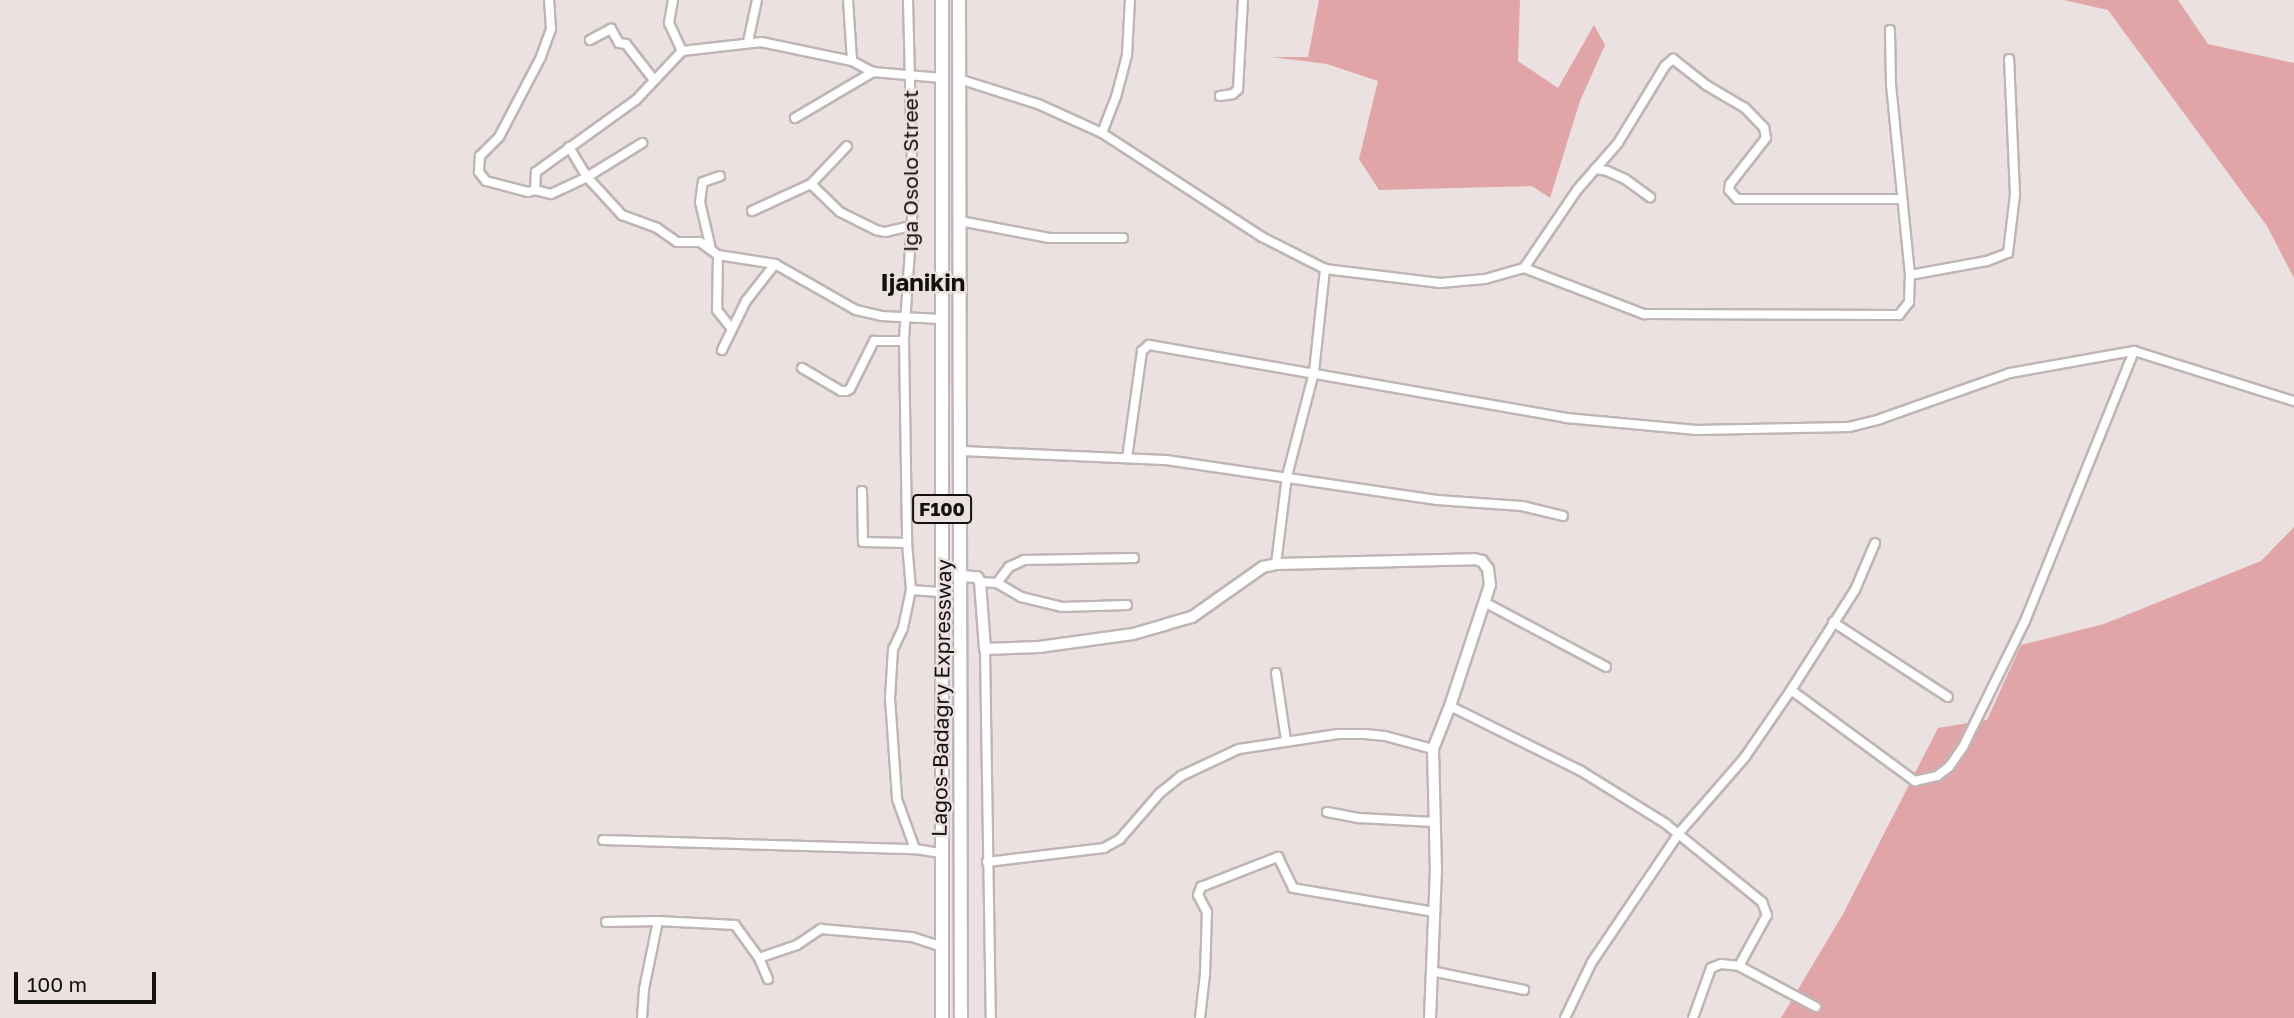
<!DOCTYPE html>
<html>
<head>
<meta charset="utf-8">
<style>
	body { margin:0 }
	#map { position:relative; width:2294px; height:1018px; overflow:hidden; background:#ece1e1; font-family:"Golos Text",sans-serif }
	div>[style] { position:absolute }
	.green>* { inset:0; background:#e1a5a8 }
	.roads { filter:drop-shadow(2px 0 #bfb5b5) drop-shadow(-2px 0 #bfb5b5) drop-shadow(0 2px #bfb5b5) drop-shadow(0 -2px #bfb5b5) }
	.minor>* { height:8px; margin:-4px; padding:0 4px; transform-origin:4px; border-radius:4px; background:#fff }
	.tertiary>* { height:10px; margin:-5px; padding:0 5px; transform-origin:5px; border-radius:5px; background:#fff }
	.trunk>* { height:12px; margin:-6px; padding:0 6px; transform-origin:6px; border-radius:6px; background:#fff }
	span { translate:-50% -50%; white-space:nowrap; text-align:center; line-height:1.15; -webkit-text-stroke:5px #ece1e1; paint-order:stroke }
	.shield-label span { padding:2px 5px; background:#ece1e1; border:2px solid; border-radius:5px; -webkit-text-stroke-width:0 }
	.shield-label { font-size:19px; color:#141111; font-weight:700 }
	.street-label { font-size:21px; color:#141111 }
	.quarter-label { font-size:24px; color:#141111; font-weight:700 }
	.scale { position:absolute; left:14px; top:972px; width:142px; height:32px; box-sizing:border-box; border:4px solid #141111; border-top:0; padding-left:9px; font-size:21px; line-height:24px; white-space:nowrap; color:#141111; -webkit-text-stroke:5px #ece1e1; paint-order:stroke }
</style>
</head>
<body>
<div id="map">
	<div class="green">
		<i style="clip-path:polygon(1319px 0,1520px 0,1518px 61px,1558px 88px,1594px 25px,1605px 45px,1580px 101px,1550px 198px,1532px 186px,1379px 190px,1359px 159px,1378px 81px,1327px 64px,1271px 57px,1308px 57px)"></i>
		<i style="clip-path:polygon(2064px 0,2178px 0,2208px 44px,2294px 63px,2294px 278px,2267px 226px,2108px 10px)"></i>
		<i style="clip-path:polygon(2294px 527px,2294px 1018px,1781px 1018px,1843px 914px,1938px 728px,1987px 720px,2021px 645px,2104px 624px,2261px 561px)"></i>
	</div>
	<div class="roads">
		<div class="minor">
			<i style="left:549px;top:0;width:29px;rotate:86deg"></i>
			<i style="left:551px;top:29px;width:30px;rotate:110deg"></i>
			<i style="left:541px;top:57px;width:90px;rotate:117.7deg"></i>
			<i style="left:499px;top:137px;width:27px;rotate:135deg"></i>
			<i style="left:480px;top:156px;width:16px;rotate:94deg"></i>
			<i style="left:479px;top:172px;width:11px;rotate:52deg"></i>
			<i style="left:486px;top:181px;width:43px;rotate:14.7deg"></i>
			<i style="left:528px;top:192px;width:7px;rotate:-16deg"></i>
			<i style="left:535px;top:190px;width:18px;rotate:-87deg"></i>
			<i style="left:536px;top:172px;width:123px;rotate:-35.8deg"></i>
			<i style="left:636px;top:100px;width:67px;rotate:-46.8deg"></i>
			<i style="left:673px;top:0;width:23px;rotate:100deg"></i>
			<i style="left:669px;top:23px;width:31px;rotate:65deg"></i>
			<i style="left:682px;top:51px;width:80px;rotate:-6.5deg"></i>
			<i style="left:761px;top:42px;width:93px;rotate:11.8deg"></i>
			<i style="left:852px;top:61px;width:24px;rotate:28deg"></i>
			<i style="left:873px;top:72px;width:69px;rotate:5deg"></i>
			<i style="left:848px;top:0;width:61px;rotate:86.2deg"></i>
			<i style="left:908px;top:0;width:204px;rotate:88.6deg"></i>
			<i style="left:913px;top:204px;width:137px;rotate:93.8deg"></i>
			<i style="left:904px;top:341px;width:202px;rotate:89.1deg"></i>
			<i style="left:907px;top:543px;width:47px;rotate:85.1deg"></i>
			<i style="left:911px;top:590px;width:39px;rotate:102deg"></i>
			<i style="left:903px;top:628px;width:23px;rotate:115deg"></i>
			<i style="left:893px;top:649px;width:49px;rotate:93.5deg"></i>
			<i style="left:890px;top:698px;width:101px;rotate:86deg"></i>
			<i style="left:897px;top:799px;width:53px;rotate:70.2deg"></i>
			<i style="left:590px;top:40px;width:24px;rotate:-28deg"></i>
			<i style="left:611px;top:29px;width:16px;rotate:60deg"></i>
			<i style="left:619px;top:43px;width:7px;rotate:8deg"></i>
			<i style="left:626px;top:44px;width:46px;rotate:52.1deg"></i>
			<i style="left:748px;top:42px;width:43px;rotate:-77.9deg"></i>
			<i style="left:959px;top:79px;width:83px;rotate:17.6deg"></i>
			<i style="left:1038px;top:104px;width:70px;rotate:24.4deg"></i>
			<i style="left:1102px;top:133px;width:191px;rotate:33deg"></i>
			<i style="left:1262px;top:237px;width:71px;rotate:26.9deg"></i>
			<i style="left:1325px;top:269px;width:116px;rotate:6.9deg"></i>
			<i style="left:1440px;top:283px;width:45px;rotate:-5.1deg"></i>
			<i style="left:1485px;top:279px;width:41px;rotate:-15.8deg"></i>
			<i style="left:1524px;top:268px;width:129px;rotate:21deg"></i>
			<i style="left:1644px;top:314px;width:255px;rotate:0.2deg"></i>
			<i style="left:1899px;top:315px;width:16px;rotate:-52deg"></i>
			<i style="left:1909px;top:302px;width:27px;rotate:-88deg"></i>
			<i style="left:1910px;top:275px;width:192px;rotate:-95.7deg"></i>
			<i style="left:1891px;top:84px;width:54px;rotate:-91.1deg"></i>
			<i style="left:1220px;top:96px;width:13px;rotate:-9deg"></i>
			<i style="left:1233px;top:94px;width:7px;rotate:-45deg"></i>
			<i style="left:1238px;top:89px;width:89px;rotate:-86.8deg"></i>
			<i style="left:795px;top:118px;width:91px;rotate:-30.5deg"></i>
			<i style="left:1102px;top:133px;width:39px;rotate:-69deg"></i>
			<i style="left:1116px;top:97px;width:43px;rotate:-75.3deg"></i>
			<i style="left:1127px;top:55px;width:55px;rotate:-86.9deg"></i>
			<i style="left:569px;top:147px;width:35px;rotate:59deg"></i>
			<i style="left:587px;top:177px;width:52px;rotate:47.4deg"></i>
			<i style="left:622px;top:215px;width:37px;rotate:20deg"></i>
			<i style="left:657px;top:228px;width:24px;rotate:35deg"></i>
			<i style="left:677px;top:242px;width:23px"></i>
			<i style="left:700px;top:242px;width:22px;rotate:36deg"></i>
			<i style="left:718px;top:255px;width:58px;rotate:9deg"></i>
			<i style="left:775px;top:264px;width:93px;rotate:29.6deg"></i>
			<i style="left:856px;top:310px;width:26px;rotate:13deg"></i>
			<i style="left:881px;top:316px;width:60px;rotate:2.9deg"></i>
			<i style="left:1595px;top:169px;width:12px;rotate:9deg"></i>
			<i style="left:1607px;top:171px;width:20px;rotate:24deg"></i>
			<i style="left:1625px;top:179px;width:31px;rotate:36deg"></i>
			<i style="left:811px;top:184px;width:40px;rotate:44deg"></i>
			<i style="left:840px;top:212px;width:40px;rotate:26.6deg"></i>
			<i style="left:876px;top:230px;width:9px;rotate:13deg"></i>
			<i style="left:885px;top:232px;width:28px;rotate:-13deg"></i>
			<i style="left:535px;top:190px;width:16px;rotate:14deg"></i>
			<i style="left:551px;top:194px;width:40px;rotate:-25deg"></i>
			<i style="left:587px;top:177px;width:65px;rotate:-31.7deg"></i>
			<i style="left:752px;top:211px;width:65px;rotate:-24.6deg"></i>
			<i style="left:811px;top:184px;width:52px;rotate:-46.5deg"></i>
			<i style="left:960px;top:221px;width:91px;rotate:10.8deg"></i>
			<i style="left:1049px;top:238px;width:74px"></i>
			<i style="left:711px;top:249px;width:48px;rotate:-103.2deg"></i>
			<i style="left:700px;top:202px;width:15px;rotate:-82deg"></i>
			<i style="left:702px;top:187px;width:5px;rotate:-79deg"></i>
			<i style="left:703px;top:182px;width:18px;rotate:-19deg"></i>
			<i style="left:718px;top:255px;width:55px;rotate:91deg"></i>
			<i style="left:717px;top:310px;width:23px;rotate:52deg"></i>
			<i style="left:1524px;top:268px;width:94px;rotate:-55.8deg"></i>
			<i style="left:1577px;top:190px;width:62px;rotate:-48.9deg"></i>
			<i style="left:1618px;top:143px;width:90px;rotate:-58.6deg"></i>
			<i style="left:1665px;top:66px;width:11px;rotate:-41deg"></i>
			<i style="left:1673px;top:59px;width:42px;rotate:38.2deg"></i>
			<i style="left:1706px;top:85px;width:45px;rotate:30.5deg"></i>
			<i style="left:1745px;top:108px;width:28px;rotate:46deg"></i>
			<i style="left:1764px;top:128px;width:10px;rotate:79deg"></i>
			<i style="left:1766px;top:138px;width:58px;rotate:128deg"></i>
			<i style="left:1730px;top:184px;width:6px;rotate:99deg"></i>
			<i style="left:1729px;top:190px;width:12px;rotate:48deg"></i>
			<i style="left:1737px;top:199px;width:163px"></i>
			<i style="left:1910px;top:275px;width:78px;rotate:-10.3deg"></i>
			<i style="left:1987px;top:261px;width:22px;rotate:-21deg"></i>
			<i style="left:2008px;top:253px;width:59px;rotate:-83.2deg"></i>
			<i style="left:2015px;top:194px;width:135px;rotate:-92.5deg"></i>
			<i style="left:722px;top:350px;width:55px;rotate:-63.9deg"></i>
			<i style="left:746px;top:301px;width:47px;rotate:-51.9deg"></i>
			<i style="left:802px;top:368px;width:45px;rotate:30.5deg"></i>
			<i style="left:841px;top:391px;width:5px"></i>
			<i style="left:846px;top:391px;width:4px;rotate:-27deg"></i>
			<i style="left:850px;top:389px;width:54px;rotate:-63.4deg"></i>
			<i style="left:874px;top:341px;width:30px"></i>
			<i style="left:960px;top:451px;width:206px;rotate:2.5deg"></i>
			<i style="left:1166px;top:460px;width:274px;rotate:8.4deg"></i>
			<i style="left:1437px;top:500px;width:85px;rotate:4deg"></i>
			<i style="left:1522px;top:506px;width:42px;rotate:13.7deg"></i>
			<i style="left:1127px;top:458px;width:108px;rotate:-82deg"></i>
			<i style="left:1142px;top:351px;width:9px;rotate:-41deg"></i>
			<i style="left:1149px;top:345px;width:423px;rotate:9.9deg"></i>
			<i style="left:1566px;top:418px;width:131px;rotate:5.3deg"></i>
			<i style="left:1696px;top:430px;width:153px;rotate:-1.1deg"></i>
			<i style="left:1849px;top:427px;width:32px;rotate:-14deg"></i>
			<i style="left:1880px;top:419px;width:138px;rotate:-19.5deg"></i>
			<i style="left:2010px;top:373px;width:126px;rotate:-10.1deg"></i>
			<i style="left:2134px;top:351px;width:168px;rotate:17.4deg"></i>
			<i style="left:862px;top:491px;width:51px;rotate:88.9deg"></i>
			<i style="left:863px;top:542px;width:44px;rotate:1.3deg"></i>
			<i style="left:1276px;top:564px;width:89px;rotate:-82.9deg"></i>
			<i style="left:1287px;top:476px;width:107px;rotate:-75.4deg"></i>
			<i style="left:1314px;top:372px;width:104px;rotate:-83.9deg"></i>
			<i style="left:980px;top:582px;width:17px;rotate:3deg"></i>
			<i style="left:997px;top:583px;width:28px;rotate:30deg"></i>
			<i style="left:1021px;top:597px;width:42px;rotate:13.7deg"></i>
			<i style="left:1062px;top:607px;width:65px;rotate:-1.8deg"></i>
			<i style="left:997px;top:583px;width:20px;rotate:-53deg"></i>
			<i style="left:1009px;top:567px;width:17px;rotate:-25deg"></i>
			<i style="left:1024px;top:560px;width:110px;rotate:-1deg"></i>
			<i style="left:911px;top:590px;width:32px;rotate:4deg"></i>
			<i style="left:1484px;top:602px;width:138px;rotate:28deg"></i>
			<i style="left:1833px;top:622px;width:137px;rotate:33.1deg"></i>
			<i style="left:985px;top:649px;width:369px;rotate:89.1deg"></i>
			<i style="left:1276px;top:673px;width:69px;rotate:81.6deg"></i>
			<i style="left:1791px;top:690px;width:154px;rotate:36.3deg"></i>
			<i style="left:1915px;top:781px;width:23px;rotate:-13deg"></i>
			<i style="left:1937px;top:776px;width:15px;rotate:-37deg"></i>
			<i style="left:1949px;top:767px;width:24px;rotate:-55deg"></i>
			<i style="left:1963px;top:747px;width:140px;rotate:-63.8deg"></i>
			<i style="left:2025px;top:621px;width:291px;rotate:-68deg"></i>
			<i style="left:1450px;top:706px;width:146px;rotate:26.4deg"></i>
			<i style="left:1581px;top:771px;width:100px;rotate:31.9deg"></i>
			<i style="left:1666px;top:824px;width:124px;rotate:39.1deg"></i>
			<i style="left:1762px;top:902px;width:14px;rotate:69deg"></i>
			<i style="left:1767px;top:915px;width:58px;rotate:118.8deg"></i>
			<i style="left:1327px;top:812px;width:33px;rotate:11deg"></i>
			<i style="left:1359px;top:818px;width:75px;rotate:3.1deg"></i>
			<i style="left:603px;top:840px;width:312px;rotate:1.7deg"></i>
			<i style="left:915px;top:849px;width:25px;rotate:9deg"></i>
			<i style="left:987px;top:862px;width:118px;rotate:-6.8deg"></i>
			<i style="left:1104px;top:848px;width:18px;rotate:-29deg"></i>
			<i style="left:1120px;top:839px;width:61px;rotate:-49deg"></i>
			<i style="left:1160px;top:793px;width:27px;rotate:-39deg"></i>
			<i style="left:1181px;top:776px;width:64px;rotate:-25deg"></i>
			<i style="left:1239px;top:749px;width:100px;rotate:-8.6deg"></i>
			<i style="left:1338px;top:734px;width:27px"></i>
			<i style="left:1365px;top:734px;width:20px;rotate:6deg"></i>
			<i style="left:1385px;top:736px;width:50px;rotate:15.2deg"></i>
			<i style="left:606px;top:922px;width:52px;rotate:-1.1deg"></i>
			<i style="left:759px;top:958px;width:40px;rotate:-18.9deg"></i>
			<i style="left:797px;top:945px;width:29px;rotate:-34deg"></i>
			<i style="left:821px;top:929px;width:91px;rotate:5deg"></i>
			<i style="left:912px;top:937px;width:32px;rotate:18deg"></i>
			<i style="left:1431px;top:971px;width:95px;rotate:11.5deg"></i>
			<i style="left:642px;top:1018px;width:29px;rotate:-86deg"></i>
			<i style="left:644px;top:989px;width:69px;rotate:-78.4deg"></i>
			<i style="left:658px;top:921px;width:77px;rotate:3deg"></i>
			<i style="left:735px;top:925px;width:41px;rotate:54deg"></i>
			<i style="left:759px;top:958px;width:23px;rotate:67deg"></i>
			<i style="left:1200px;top:1018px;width:44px;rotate:-83.5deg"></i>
			<i style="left:1205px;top:974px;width:62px;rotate:-88.2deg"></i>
			<i style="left:1207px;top:912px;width:19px;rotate:-118deg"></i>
			<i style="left:1198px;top:895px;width:9px;rotate:-69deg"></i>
			<i style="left:1201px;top:887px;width:83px;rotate:-21.3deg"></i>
			<i style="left:1278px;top:857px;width:34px;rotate:64deg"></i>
			<i style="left:1293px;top:888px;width:144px;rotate:9.6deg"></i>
			<i style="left:1565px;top:1018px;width:62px;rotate:-64.3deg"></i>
			<i style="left:1592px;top:962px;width:156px;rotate:-56deg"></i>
			<i style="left:1679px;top:833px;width:101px;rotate:-49deg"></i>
			<i style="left:1745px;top:757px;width:81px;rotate:-55.5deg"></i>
			<i style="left:1791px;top:690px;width:119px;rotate:-57.4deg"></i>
			<i style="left:1855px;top:590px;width:51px;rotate:-66.9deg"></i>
			<i style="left:1693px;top:1018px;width:53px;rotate:-70.2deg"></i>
			<i style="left:1711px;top:968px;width:11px;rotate:-22deg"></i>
			<i style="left:1721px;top:964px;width:18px;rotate:6deg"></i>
			<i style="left:1739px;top:966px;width:87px;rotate:28deg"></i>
		</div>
		<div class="tertiary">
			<i style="left:961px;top:576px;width:16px;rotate:4deg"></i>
			<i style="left:977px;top:577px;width:6px;rotate:59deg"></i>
			<i style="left:980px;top:582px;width:67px;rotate:85.7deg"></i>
			<i style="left:985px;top:649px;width:54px;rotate:-2.1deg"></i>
			<i style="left:1039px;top:647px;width:95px;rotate:-7.9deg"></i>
			<i style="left:1133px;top:634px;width:35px;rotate:-16deg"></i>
			<i style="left:1167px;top:624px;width:26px;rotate:-16deg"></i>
			<i style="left:1192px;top:617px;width:87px;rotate:-35.2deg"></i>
			<i style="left:1263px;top:567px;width:13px;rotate:-13deg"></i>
			<i style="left:1276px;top:564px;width:198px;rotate:-1.4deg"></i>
			<i style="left:1474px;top:559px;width:8px;rotate:14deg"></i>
			<i style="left:1482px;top:561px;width:10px;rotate:53deg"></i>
			<i style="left:1488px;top:569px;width:16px;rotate:83deg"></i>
			<i style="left:1490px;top:585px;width:127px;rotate:108.3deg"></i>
			<i style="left:1450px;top:706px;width:46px;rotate:111.6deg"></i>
			<i style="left:1433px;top:749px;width:120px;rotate:88.6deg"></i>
			<i style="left:1436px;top:869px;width:149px;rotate:92.3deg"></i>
		</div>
		<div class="trunk">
			<i style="left:959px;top:0;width:1018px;rotate:89.89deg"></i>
			<i style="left:942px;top:1018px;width:1018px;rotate:-90deg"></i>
		</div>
	</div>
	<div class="shield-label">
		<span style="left:942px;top:509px">F100</span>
	</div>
	<div class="street-label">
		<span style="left:910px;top:171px;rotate:-90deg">Iga Osolo Street</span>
		<span style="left:941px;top:698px;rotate:-89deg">Lagos-Badagry Expressway</span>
	</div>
	<div class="quarter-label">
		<span style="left:923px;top:282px">Ijanikin</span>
	</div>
	<div class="scale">100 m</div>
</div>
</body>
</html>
